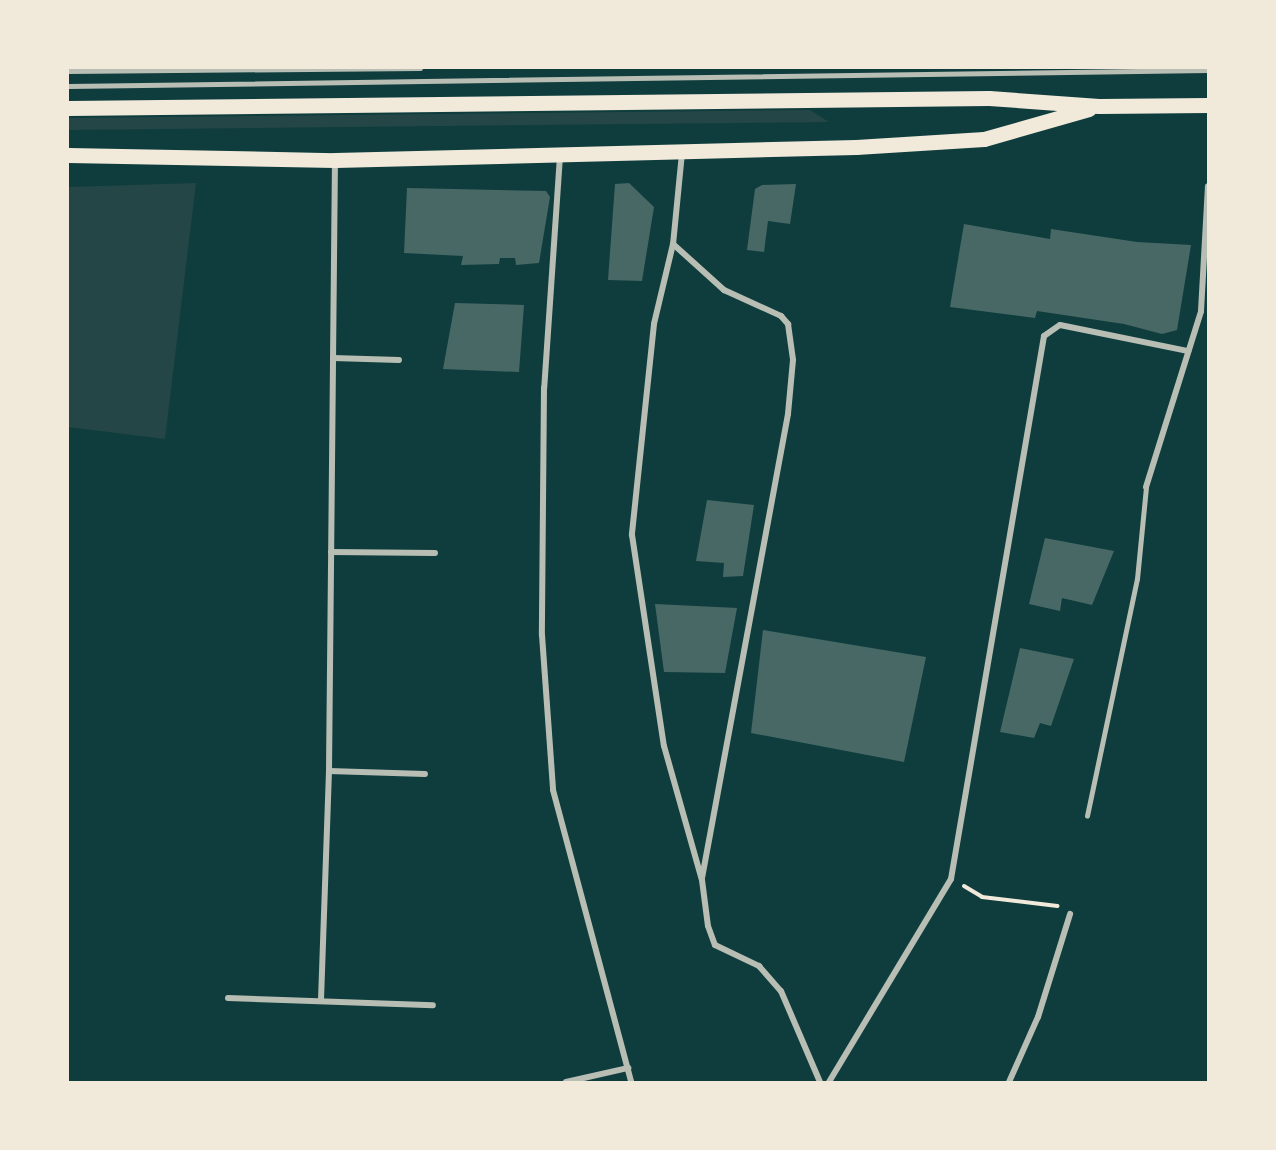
<!DOCTYPE html>
<html>
<head>
<meta charset="utf-8">
<style>
	body { margin:0 }
	#map { position:relative; width:1276px; height:1150px; overflow:hidden; background:#0f3d3e; font-family:"Titillium Web",sans-serif }
	div>[style] { position:absolute }
	.green>* { inset:0; background:#244646 }
	.building>* { inset:0; background:#486865 }
	.path>* { height:4px; margin:-2px; padding:0 2px; transform-origin:2px; border-radius:2px; background:#f1e9da }
	.service>* { height:4.5px; margin:-2.25px; padding:0 2.25px; transform-origin:2.25px; border-radius:2.25px; background:#b8beb3 }
	.minor>* { height:6px; margin:-3px; padding:0 3px; transform-origin:3px; border-radius:3px; background:#b8beb3 }
	.primary>* { height:15px; margin:-7.5px; padding:0 7.5px; transform-origin:7.5px; border-radius:7.5px; background:#f1e9da }
	span { translate:-50% -50%; white-space:nowrap; text-align:center; line-height:1.15; -webkit-text-stroke:6px #f1e9da; paint-order:stroke }
	.frame { position:absolute; inset:0; border:69px solid #f1e9da; pointer-events:none }
</style>
</head>
<body>
<div id="map">
	<div class="green">
		<i style="clip-path:polygon(810px 110px,829px 122px,68px 130px,68px 118px)"></i>
		<i style="clip-path:polygon(196px 183px,165px 439px,68px 427px,68px 187px)"></i>
	</div>
	<div class="building">
		<i style="clip-path:polygon(629px 183px,654px 207px,642px 281px,608px 280px,615px 184px)"></i>
		<i style="clip-path:polygon(796px 184px,790px 224px,768px 221px,764px 252px,747px 250px,755px 189px,762px 185px)"></i>
		<i style="clip-path:polygon(407px 188px,546px 191px,550px 197px,539px 263px,516px 265px,515px 258px,500px 258px,499px 264px,461px 265px,463px 256px,404px 253px)"></i>
		<i style="clip-path:polygon(964px 224px,1050px 239px,1051px 229px,1137px 242px,1191px 245px,1177px 330px,1162px 334px,1124px 324px,1037px 311px,1035px 318px,950px 307px)"></i>
		<i style="clip-path:polygon(455px 303px,524px 305px,519px 372px,443px 369px)"></i>
		<i style="clip-path:polygon(707px 500px,754px 505px,743px 576px,723px 577px,724px 563px,696px 561px)"></i>
		<i style="clip-path:polygon(1045px 538px,1114px 551px,1092px 605px,1062px 598px,1060px 611px,1029px 604px)"></i>
		<i style="clip-path:polygon(655px 604px,737px 608px,725px 673px,664px 672px)"></i>
		<i style="clip-path:polygon(763px 630px,926px 657px,904px 762px,751px 733px)"></i>
		<i style="clip-path:polygon(1020px 648px,1074px 659px,1051px 726px,1040px 723px,1034px 738px,1000px 732px)"></i>
	</div>
	<div class="path">
		<i style="left:964px;top:886px;width:21px;rotate:31deg"></i>
		<i style="left:982px;top:897px;width:76px;rotate:6.8deg"></i>
	</div>
	<div class="service">
		<i style="left:68px;top:71px;width:352px;rotate:-0.5deg"></i>
		<i style="left:68px;top:86px;width:1140px;rotate:-0.8deg"></i>
		<i style="left:1087px;top:816px;width:242px;rotate:-78.1deg"></i>
		<i style="left:1137px;top:579px;width:92px;rotate:-84.4deg"></i>
	</div>
	<div class="minor">
		<i style="left:682px;top:153px;width:91px;rotate:95.6deg"></i>
		<i style="left:673px;top:244px;width:82px;rotate:103.4deg"></i>
		<i style="left:654px;top:324px;width:212px;rotate:96deg"></i>
		<i style="left:632px;top:535px;width:213px;rotate:81.4deg"></i>
		<i style="left:664px;top:746px;width:139px;rotate:74.2deg"></i>
		<i style="left:702px;top:880px;width:46px;rotate:82.6deg"></i>
		<i style="left:708px;top:926px;width:20px;rotate:70deg"></i>
		<i style="left:715px;top:945px;width:49px;rotate:25.5deg"></i>
		<i style="left:759px;top:966px;width:33px;rotate:49deg"></i>
		<i style="left:781px;top:991px;width:99px;rotate:66.8deg"></i>
		<i style="left:560px;top:156px;width:233px;rotate:93.9deg"></i>
		<i style="left:544px;top:388px;width:247px;rotate:90.5deg"></i>
		<i style="left:542px;top:635px;width:155px;rotate:85.9deg"></i>
		<i style="left:553px;top:790px;width:302px;rotate:75deg"></i>
		<i style="left:673px;top:244px;width:69px;rotate:42deg"></i>
		<i style="left:724px;top:290px;width:63px;rotate:24.5deg"></i>
		<i style="left:781px;top:316px;width:11px;rotate:49deg"></i>
		<i style="left:788px;top:324px;width:36px;rotate:82deg"></i>
		<i style="left:793px;top:360px;width:54px;rotate:95.3deg"></i>
		<i style="left:788px;top:414px;width:471px;rotate:100.5deg"></i>
		<i style="left:333px;top:358px;width:66px;rotate:1.7deg"></i>
		<i style="left:1146px;top:487px;width:184px;rotate:-72.6deg"></i>
		<i style="left:1201px;top:311px;width:125px;rotate:-86.8deg"></i>
		<i style="left:331px;top:552px;width:104px;rotate:0.6deg"></i>
		<i style="left:329px;top:771px;width:96px;rotate:1.8deg"></i>
		<i style="left:228px;top:998px;width:205px;rotate:2deg"></i>
		<i style="left:321px;top:1000px;width:229px;rotate:-88deg"></i>
		<i style="left:329px;top:771px;width:611px;rotate:-89.44deg"></i>
		<i style="left:566px;top:1082px;width:64px;rotate:-12.7deg"></i>
		<i style="left:829px;top:1082px;width:237px;rotate:-59deg"></i>
		<i style="left:951px;top:879px;width:551px;rotate:-80.28deg"></i>
		<i style="left:1044px;top:336px;width:19px;rotate:-35deg"></i>
		<i style="left:1060px;top:325px;width:131px;rotate:11.5deg"></i>
		<i style="left:1009px;top:1082px;width:71px;rotate:-66deg"></i>
		<i style="left:1038px;top:1017px;width:108px;rotate:-72.7deg"></i>
	</div>
	<div class="primary">
		<i style="left:68px;top:108px;width:921px;rotate:-0.62deg"></i>
		<i style="left:989px;top:98px;width:110px;rotate:4.2deg"></i>
		<i style="left:1099px;top:106px;width:109px;rotate:-0.5deg"></i>
		<i style="left:68px;top:155px;width:267px;rotate:1.1deg"></i>
		<i style="left:335px;top:160px;width:521px;rotate:-1.43deg"></i>
		<i style="left:856px;top:147px;width:128px;rotate:-3.6deg"></i>
		<i style="left:984px;top:139px;width:109px;rotate:-15.9deg"></i>
	</div>
	<div class="frame"></div>
</div>
</body>
</html>
